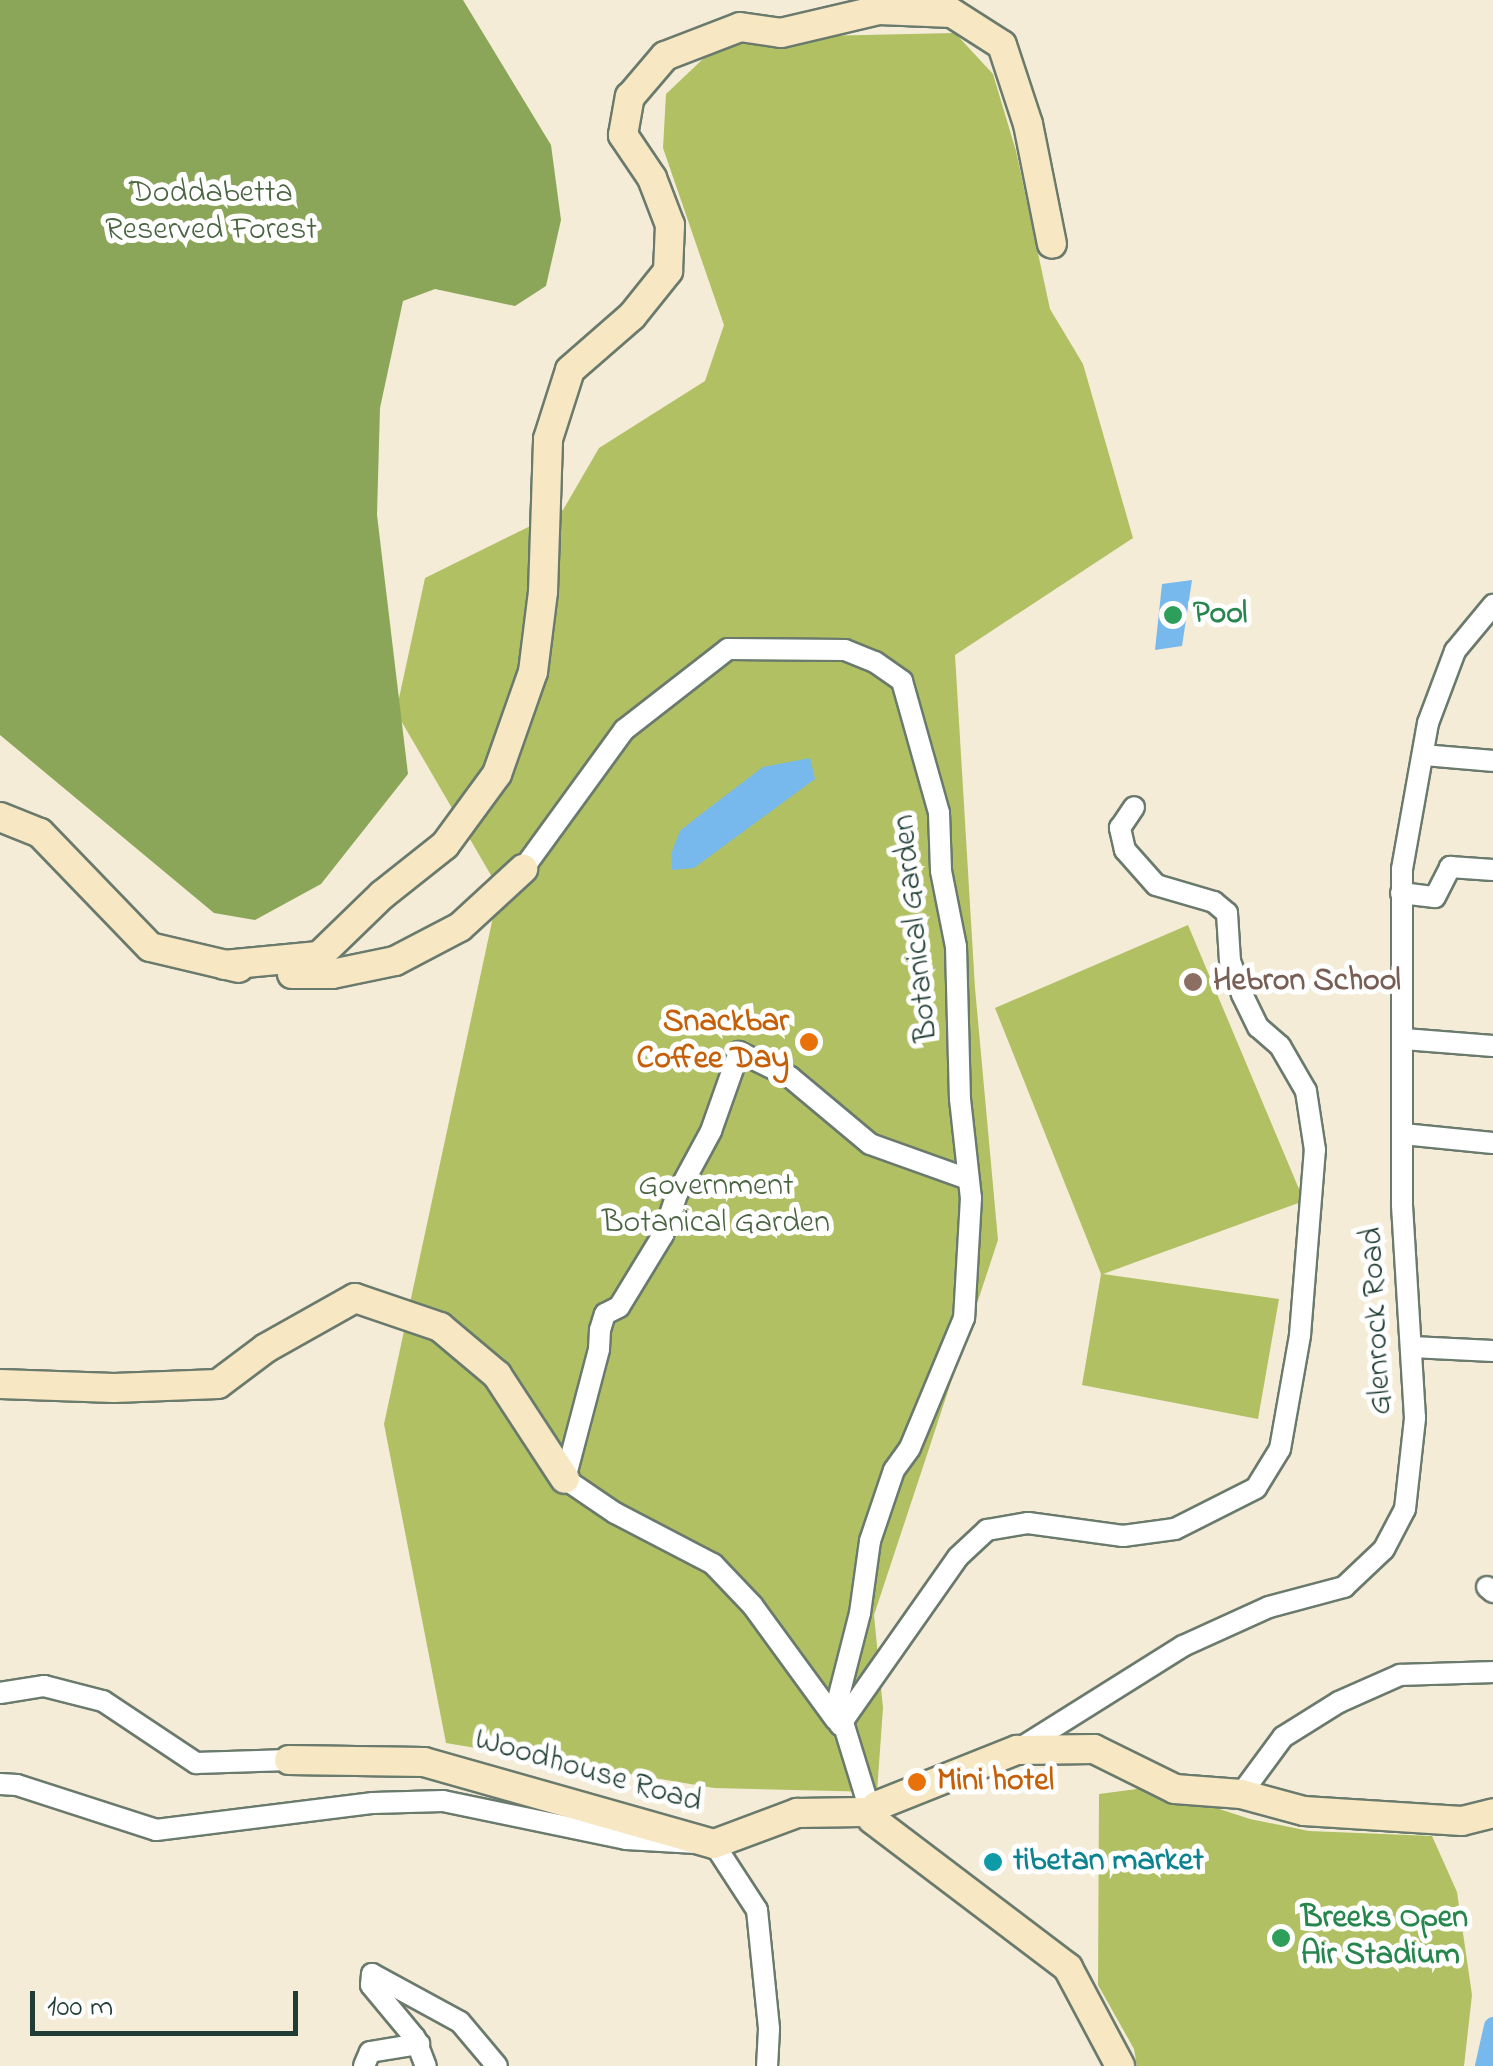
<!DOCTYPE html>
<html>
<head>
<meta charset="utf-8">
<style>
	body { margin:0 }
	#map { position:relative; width:1493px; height:2066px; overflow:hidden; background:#f4ecd7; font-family:"Indie Flower",sans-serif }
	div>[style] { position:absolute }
	.green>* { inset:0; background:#b0c063 }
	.forest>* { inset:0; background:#8ca659 }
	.water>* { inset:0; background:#78b9ed }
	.canal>* { height:18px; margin:-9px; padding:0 9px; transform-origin:9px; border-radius:9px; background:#78b9ed }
	.roads { filter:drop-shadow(2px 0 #6a7a6d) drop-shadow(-2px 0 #6a7a6d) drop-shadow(0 2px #6a7a6d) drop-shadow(0 -2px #6a7a6d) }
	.street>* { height:20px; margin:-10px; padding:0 10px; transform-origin:10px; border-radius:10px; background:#fff }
	.secondary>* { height:28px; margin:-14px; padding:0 14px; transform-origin:14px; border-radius:14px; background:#f7e8c3 }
	.dots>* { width:28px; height:28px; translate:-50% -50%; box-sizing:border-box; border:5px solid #fff; border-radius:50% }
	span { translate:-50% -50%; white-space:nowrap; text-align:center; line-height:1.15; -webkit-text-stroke:10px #fff; paint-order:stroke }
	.park-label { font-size:32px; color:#4a6442 }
	.leisure-label { font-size:32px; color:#27864d; font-weight:700 }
	.left { translate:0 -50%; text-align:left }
	.street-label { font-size:32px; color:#1f3d34 }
	.education-label { font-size:32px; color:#785e54; font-weight:700 }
	.food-label { font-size:32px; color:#c56008; font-weight:700 }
	.right { translate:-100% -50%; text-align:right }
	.culture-label { font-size:32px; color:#0d838f; font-weight:700 }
	.scale { position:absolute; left:30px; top:1991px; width:268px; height:45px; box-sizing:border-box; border:5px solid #1f3d34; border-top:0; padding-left:12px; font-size:30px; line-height:35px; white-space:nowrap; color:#1f3d34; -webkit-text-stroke:8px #fff; paint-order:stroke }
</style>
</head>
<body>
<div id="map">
	<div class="green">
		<i style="clip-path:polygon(955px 33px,993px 74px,1016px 151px,1050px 309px,1083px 364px,1133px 538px,955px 655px,975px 988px,998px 1240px,874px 1615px,883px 1708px,877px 1792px,714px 1788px,446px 1743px,384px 1424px,499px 889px,396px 712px,425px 578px,563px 510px,599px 448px,705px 381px,724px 325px,663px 148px,666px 94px,725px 38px)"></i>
		<i style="clip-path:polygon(1188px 925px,1304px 1201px,1103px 1274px,1279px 1299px,1258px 1419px,1082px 1385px,1101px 1274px,995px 1008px)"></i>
		<i style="clip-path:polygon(1152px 1787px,1250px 1819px,1309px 1831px,1432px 1836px,1457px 1892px,1472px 1995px,1464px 2066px,1137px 2066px,1134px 2049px,1098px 1985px,1099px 1794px)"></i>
	</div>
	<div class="forest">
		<i style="clip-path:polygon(0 0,463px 0,551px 145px,561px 220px,546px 286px,515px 306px,435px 289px,403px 301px,380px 408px,377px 515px,408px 774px,321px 884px,255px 920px,214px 913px,0 735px)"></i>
	</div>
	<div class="water">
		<i style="clip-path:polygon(1192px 580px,1182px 646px,1155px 650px,1162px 584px)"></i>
		<i style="clip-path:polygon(810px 758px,815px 779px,694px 868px,672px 870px,671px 854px,680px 831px,696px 818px,763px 767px)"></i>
	</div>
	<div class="canal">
		<i style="left:1484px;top:2066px;width:41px;rotate:-77.3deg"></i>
	</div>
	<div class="roads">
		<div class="street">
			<i style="left:1423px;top:755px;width:70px;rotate:4.9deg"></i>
			<i style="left:523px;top:869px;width:172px;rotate:-54deg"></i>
			<i style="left:624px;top:730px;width:132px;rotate:-37.9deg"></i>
			<i style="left:728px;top:649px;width:117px;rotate:0.5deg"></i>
			<i style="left:845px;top:650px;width:32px;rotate:22deg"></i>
			<i style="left:875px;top:662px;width:33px;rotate:35deg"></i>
			<i style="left:902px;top:681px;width:137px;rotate:74.3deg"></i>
			<i style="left:939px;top:813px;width:58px;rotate:88deg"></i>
			<i style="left:941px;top:871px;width:77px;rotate:78.8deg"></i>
			<i style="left:956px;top:947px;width:152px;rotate:88.5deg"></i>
			<i style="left:960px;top:1099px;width:100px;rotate:83.7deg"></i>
			<i style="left:971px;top:1198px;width:120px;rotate:93.3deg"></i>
			<i style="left:964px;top:1318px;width:141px;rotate:112.6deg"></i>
			<i style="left:910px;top:1448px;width:27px;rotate:126deg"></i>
			<i style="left:894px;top:1470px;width:75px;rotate:108.7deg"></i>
			<i style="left:870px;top:1541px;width:73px;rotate:97.9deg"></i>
			<i style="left:860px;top:1613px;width:93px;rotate:104.3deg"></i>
			<i style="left:837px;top:1703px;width:106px;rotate:72.9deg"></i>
			<i style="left:1401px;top:893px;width:34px;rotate:7deg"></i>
			<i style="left:1435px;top:897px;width:34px;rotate:-63deg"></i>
			<i style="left:1450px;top:867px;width:43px;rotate:4deg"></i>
			<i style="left:1404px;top:1039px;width:89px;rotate:4.5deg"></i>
			<i style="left:1403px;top:1134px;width:90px;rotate:5.7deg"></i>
			<i style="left:1412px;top:1347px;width:81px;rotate:2.8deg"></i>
			<i style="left:1487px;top:1587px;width:8px;rotate:40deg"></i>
			<i style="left:0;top:1693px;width:45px;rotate:-9deg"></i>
			<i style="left:44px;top:1686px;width:61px;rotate:14.3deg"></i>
			<i style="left:103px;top:1701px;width:112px;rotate:33.7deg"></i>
			<i style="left:196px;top:1763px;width:93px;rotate:-1.8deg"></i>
			<i style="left:836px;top:1720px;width:141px;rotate:-126.1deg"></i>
			<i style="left:753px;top:1606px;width:58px;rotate:-133.6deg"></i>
			<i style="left:713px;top:1564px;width:110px;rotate:-152.5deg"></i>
			<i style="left:615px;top:1513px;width:60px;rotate:-145.8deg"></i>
			<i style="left:565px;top:1479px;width:134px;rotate:-75.3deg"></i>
			<i style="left:599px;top:1349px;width:19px;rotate:-87deg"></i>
			<i style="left:600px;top:1330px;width:17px;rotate:-73deg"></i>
			<i style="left:605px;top:1314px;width:16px;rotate:-27deg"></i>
			<i style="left:619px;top:1307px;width:84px;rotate:-58.6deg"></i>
			<i style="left:663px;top:1235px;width:43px;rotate:-71.1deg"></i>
			<i style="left:677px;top:1194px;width:72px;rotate:-61.6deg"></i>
			<i style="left:711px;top:1131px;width:84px;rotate:-70.5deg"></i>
			<i style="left:739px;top:1052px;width:57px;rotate:26.1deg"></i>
			<i style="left:790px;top:1077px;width:104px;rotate:39.9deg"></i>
			<i style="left:870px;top:1144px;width:104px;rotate:19.7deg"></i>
			<i style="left:840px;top:1725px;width:205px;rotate:-54.9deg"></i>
			<i style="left:958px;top:1557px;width:40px;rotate:-43deg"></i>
			<i style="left:987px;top:1530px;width:42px;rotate:-9.7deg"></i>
			<i style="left:1028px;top:1523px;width:96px;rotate:7.8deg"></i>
			<i style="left:1123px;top:1536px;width:52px;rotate:-7.7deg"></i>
			<i style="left:1175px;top:1529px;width:91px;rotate:-26.8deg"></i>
			<i style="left:1256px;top:1488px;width:46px;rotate:-58.4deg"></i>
			<i style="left:1280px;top:1449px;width:116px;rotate:-80deg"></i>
			<i style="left:1300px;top:1335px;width:186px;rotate:-85.4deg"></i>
			<i style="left:1315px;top:1150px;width:60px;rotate:-98.7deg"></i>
			<i style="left:1306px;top:1091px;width:52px;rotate:-120deg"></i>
			<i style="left:1280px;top:1046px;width:29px;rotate:-139deg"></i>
			<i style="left:1258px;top:1027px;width:37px;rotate:-116deg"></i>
			<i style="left:1242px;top:994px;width:35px;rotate:-110deg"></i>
			<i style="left:1230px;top:961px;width:48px;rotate:-93.6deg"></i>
			<i style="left:1227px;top:913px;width:17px;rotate:-140deg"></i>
			<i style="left:1214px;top:902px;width:60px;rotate:-163.7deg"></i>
			<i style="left:1156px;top:885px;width:47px;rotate:-131.5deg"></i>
			<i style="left:1125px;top:850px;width:23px;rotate:-103deg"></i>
			<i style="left:1120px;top:828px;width:25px;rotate:-56deg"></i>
			<i style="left:1019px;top:1749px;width:194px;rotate:-32.1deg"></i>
			<i style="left:1183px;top:1646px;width:94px;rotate:-24.4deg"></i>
			<i style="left:1269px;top:1607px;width:78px;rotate:-14.9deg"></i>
			<i style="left:1344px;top:1587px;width:55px;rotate:-43.5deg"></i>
			<i style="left:1384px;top:1549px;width:45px;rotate:-62.3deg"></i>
			<i style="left:1405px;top:1509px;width:92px;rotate:-83.7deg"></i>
			<i style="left:1415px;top:1418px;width:214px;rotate:-93.5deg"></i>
			<i style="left:1402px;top:1204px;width:335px;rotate:-90deg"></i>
			<i style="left:1402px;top:869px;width:148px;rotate:-79.9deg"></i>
			<i style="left:1428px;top:723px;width:77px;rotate:-69.4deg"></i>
			<i style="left:1455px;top:651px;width:60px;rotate:-50.4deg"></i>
			<i style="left:0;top:1784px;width:17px;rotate:3deg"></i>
			<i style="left:17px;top:1785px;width:146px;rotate:17.9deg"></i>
			<i style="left:156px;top:1830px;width:219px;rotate:-7.1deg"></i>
			<i style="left:373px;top:1803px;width:70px;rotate:-1.6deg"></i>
			<i style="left:443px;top:1801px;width:187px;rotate:11.7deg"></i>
			<i style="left:626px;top:1839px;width:88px;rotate:3.3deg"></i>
			<i style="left:714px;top:1844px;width:79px;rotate:56.9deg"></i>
			<i style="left:757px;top:1910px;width:120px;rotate:84.2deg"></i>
			<i style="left:769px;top:2029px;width:37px;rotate:93deg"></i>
			<i style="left:1241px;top:1794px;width:71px;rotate:-53.6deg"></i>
			<i style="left:1283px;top:1737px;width:66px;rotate:-32deg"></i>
			<i style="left:1339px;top:1702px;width:67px;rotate:-23.9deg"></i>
			<i style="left:1400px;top:1675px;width:93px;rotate:-1.8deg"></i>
			<i style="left:372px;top:1974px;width:100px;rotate:28.6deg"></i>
			<i style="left:460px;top:2022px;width:57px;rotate:49.9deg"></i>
			<i style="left:372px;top:1974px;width:11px;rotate:95deg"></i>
			<i style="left:371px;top:1985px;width:69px;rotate:50.3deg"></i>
			<i style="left:415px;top:2038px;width:30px;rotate:69deg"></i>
			<i style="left:364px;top:2066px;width:15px;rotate:-67deg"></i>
			<i style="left:370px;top:2052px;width:50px;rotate:-9.3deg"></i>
		</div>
		<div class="secondary">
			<i style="left:0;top:817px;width:43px;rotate:21.8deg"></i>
			<i style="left:40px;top:833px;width:158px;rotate:46deg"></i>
			<i style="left:150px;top:947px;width:91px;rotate:13.3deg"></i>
			<i style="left:224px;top:965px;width:95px;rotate:-5.4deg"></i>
			<i style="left:319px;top:956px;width:88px;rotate:-44.1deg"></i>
			<i style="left:382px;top:895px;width:80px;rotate:-38.4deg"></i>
			<i style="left:445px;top:845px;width:88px;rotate:-53.8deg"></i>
			<i style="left:497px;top:774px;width:108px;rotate:-70.6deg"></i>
			<i style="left:533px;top:672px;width:81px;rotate:-82.9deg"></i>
			<i style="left:543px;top:592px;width:153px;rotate:-88.1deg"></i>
			<i style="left:548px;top:439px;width:72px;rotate:-72.3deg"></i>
			<i style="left:570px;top:370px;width:82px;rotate:-41.1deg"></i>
			<i style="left:632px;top:316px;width:58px;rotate:-51.3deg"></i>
			<i style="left:668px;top:271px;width:46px;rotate:-87.5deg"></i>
			<i style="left:670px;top:225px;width:50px;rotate:-111deg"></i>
			<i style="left:652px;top:178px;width:52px;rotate:-124deg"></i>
			<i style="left:623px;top:135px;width:39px;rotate:-80deg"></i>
			<i style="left:630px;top:97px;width:54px;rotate:-49.5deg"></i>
			<i style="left:665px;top:56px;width:80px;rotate:-21.1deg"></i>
			<i style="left:740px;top:27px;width:41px;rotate:8.3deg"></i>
			<i style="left:781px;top:33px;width:101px;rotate:-13.2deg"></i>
			<i style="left:879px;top:10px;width:73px;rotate:2.4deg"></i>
			<i style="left:952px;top:13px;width:59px;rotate:32.6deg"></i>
			<i style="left:1002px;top:45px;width:83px;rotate:71.8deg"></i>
			<i style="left:1028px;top:124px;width:122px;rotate:78.7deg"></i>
			<i style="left:292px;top:974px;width:40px"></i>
			<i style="left:332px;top:974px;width:64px;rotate:-11.7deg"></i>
			<i style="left:395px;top:961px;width:73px;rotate:-27.6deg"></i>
			<i style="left:460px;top:927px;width:86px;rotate:-42.6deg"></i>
			<i style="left:0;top:1384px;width:114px;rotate:2deg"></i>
			<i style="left:114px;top:1388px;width:104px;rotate:-2.2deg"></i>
			<i style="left:218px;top:1384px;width:60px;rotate:-36.9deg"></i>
			<i style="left:266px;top:1348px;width:102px;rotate:-29.3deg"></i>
			<i style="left:355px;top:1298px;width:90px;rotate:18.8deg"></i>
			<i style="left:440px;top:1327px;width:75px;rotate:40.1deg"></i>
			<i style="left:497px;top:1375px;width:124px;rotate:56.8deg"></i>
			<i style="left:289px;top:1760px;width:135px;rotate:0.8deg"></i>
			<i style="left:424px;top:1762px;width:301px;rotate:15.8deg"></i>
			<i style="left:714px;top:1844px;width:89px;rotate:-20.5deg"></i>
			<i style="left:797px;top:1813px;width:65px;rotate:-0.9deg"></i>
			<i style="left:876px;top:1806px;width:152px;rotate:-21.7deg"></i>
			<i style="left:1017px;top:1750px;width:77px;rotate:-0.7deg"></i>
			<i style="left:1094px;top:1749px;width:90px;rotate:26.3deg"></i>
			<i style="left:1175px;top:1789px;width:66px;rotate:4.3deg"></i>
			<i style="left:1241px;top:1794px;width:65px;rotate:15.1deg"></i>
			<i style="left:1304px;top:1811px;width:158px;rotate:3.6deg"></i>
			<i style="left:1462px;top:1821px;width:32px;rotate:-14deg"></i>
			<i style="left:872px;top:1819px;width:246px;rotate:37.2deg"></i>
			<i style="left:1068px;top:1968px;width:111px;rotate:62deg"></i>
		</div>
	</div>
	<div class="dots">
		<i style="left:1173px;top:615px;background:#2e9e5b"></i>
		<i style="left:1193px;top:982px;background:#8d6e63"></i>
		<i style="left:809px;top:1042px;background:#e8710a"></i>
		<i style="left:917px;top:1782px;background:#e8710a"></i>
		<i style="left:993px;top:1862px;background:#0f9aa8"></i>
		<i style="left:1281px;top:1938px;background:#2e9e5b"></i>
	</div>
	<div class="park-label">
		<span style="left:211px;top:213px">Doddabetta<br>Reserved Forest</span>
		<span style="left:716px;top:1206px">Government<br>Botanical Garden</span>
	</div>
	<div class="leisure-label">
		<span class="left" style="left:1193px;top:615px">Pool</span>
		<span class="left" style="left:1301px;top:1938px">Breeks Open<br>Air Stadium</span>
	</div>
	<div class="street-label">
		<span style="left:917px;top:928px;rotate:-96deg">Botanical Garden</span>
		<span style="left:1378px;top:1321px;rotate:-93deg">Glenrock Road</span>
		<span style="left:588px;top:1772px;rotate:16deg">Woodhouse Road</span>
	</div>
	<div class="education-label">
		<span class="left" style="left:1213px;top:982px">Hebron School</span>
	</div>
	<div class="food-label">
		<span class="right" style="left:789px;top:1042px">Snackbar<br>Coffee Day</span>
		<span class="left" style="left:937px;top:1782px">Mini hotel</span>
	</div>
	<div class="culture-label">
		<span class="left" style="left:1013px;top:1862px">tibetan market</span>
	</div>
	<div class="scale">100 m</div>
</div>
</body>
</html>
